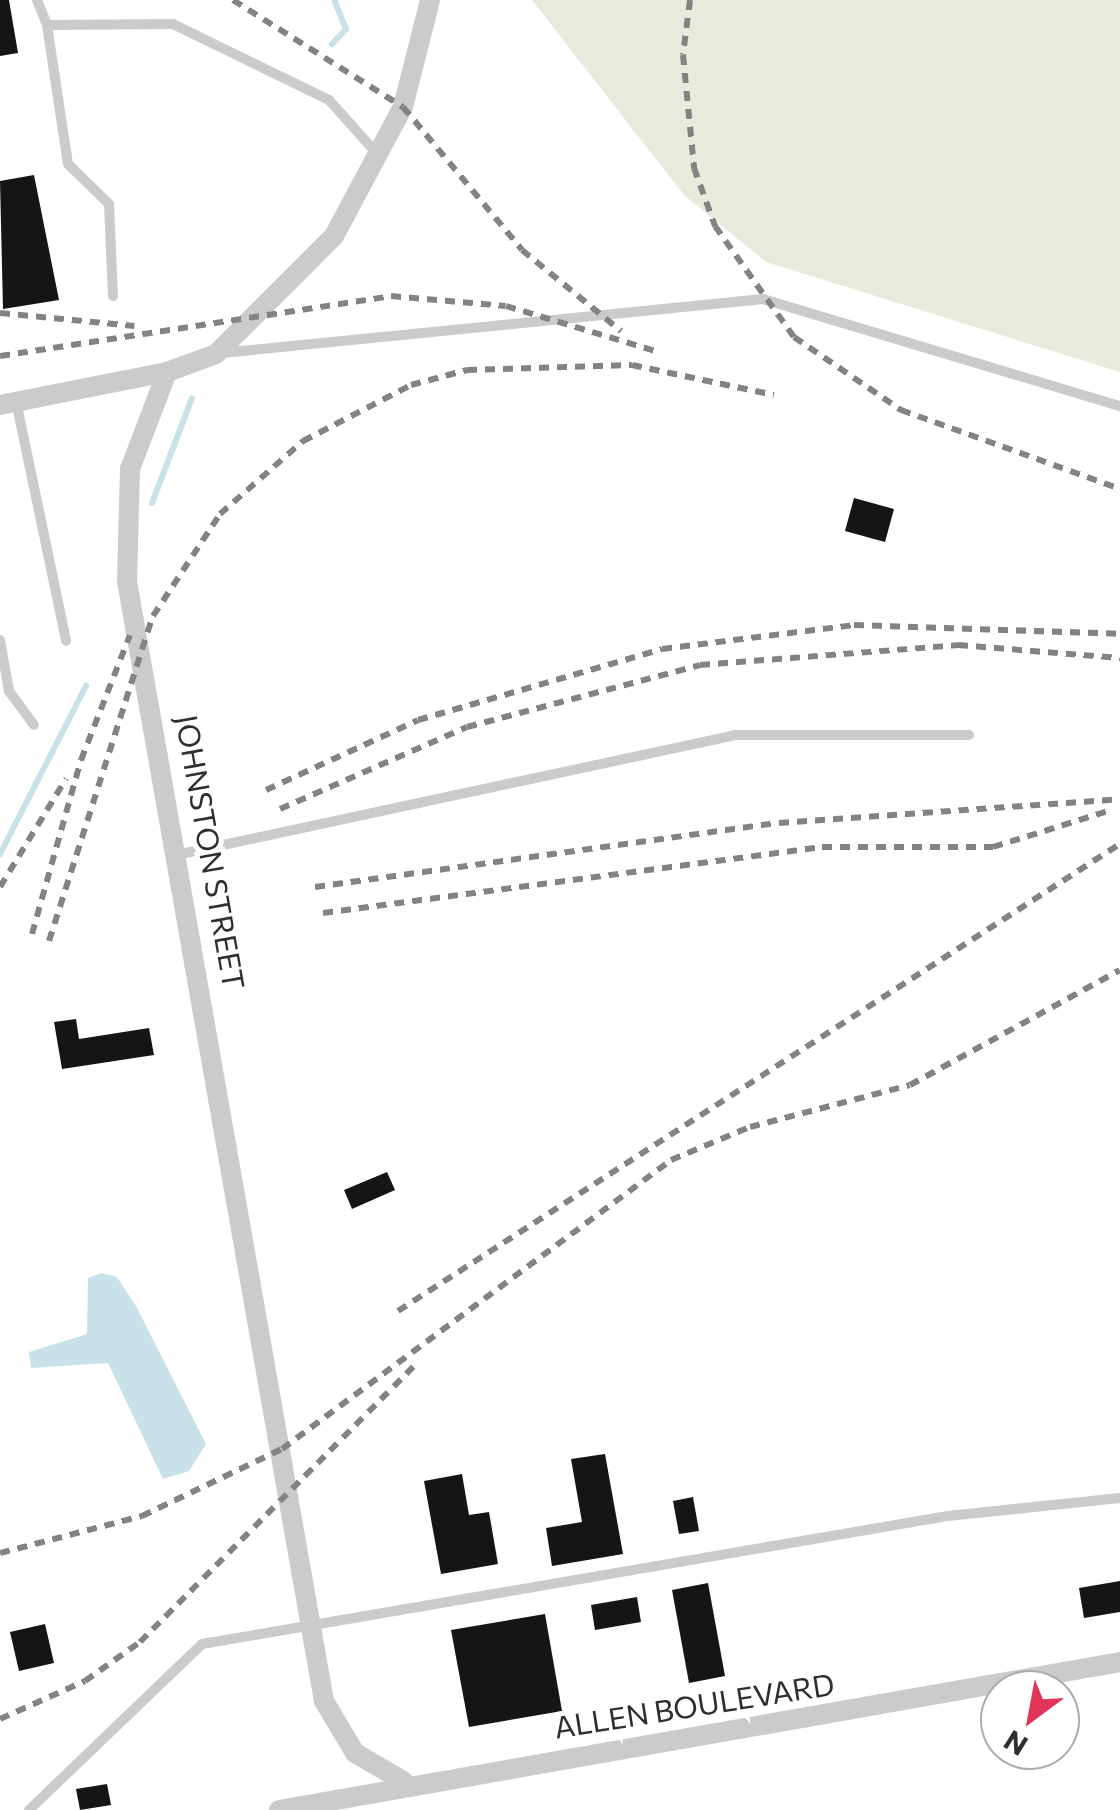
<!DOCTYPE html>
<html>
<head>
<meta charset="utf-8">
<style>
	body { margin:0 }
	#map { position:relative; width:1120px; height:1810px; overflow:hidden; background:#fff; font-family:Commissioner,sans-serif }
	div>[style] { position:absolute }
	.green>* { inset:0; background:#e6ebdc }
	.water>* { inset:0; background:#c9e2ea }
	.stream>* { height:6px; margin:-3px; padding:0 3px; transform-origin:3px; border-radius:3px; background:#c9e2ea }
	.building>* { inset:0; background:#151515 }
	.service>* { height:10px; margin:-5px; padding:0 5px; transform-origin:5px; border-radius:5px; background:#cbcbcb }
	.minor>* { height:20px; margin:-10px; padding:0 10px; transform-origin:10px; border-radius:10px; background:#cbcbcb }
	.rail>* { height:6px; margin-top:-3px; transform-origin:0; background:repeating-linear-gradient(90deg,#838383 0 10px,transparent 0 18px) }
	span { translate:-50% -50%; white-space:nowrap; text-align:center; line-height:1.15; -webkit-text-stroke:10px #fff; paint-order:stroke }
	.street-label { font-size:30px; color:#2e2e2e }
	.north { position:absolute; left:980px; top:1670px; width:100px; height:100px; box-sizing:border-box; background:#fff; border:2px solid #ababab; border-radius:50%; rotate:212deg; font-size:28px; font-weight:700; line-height:40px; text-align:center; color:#2e2e2e }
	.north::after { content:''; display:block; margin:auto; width:35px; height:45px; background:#df3659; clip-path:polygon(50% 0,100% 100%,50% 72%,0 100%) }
</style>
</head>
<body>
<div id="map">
	<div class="green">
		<i style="clip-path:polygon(532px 0,1120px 0,1120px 372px,766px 262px,684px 195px)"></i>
	</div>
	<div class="water">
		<i style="clip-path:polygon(101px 1273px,117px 1277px,136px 1306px,206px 1444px,189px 1471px,163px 1479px,108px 1363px,31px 1368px,29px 1352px,87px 1334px,88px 1278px)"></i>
	</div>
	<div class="stream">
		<i style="left:332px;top:44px;width:21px;rotate:-47deg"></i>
		<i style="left:346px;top:29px;width:31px;rotate:-112deg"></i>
		<i style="left:152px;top:503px;width:112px;rotate:-69.1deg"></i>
		<i style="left:0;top:854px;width:189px;rotate:-62.9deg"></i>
	</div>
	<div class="building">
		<i style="clip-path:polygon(0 0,9px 0,18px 53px,0 56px)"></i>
		<i style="clip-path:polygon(34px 175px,59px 300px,3px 309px,0 181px)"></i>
		<i style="clip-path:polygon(854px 498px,894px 509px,885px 542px,845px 531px)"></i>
		<i style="clip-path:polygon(76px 1019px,79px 1039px,149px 1028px,154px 1055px,62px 1069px,54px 1022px)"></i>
		<i style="clip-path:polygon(387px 1172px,395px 1190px,352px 1209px,344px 1190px)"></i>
		<i style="clip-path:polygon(605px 1454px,623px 1554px,552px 1566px,546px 1528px,582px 1522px,571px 1459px)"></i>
		<i style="clip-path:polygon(462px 1474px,469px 1515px,489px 1512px,498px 1564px,441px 1574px,424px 1481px)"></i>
		<i style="clip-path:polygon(693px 1497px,699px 1531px,679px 1534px,673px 1501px)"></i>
		<i style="clip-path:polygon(1120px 1581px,1120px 1612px,1084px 1618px,1079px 1588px)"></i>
		<i style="clip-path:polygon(708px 1583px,725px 1676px,689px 1683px,672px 1590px)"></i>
		<i style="clip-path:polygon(637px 1597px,641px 1622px,595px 1630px,591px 1605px)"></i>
		<i style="clip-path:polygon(545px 1614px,562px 1711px,469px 1727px,451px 1630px)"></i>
		<i style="clip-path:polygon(45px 1624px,54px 1663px,19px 1671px,10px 1632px)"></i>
		<i style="clip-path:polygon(107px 1784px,111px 1805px,80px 1810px,76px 1789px)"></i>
	</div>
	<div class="service">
		<i style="left:37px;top:0;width:27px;rotate:68deg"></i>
		<i style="left:113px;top:296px;width:92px;rotate:-92.5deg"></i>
		<i style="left:109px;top:204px;width:57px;rotate:-135.7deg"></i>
		<i style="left:68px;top:164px;width:141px;rotate:-98.6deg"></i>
		<i style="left:47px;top:25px;width:126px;rotate:-0.5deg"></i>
		<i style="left:173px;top:24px;width:174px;rotate:26deg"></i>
		<i style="left:329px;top:100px;width:75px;rotate:48.2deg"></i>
		<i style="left:222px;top:353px;width:544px;rotate:-5.7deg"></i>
		<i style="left:763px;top:299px;width:373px;rotate:16.7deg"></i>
		<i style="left:16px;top:401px;width:245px;rotate:78.2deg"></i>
		<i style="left:0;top:640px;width:52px;rotate:80deg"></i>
		<i style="left:9px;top:691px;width:42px;rotate:53.7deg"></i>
		<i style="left:181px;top:854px;width:568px;rotate:-12.1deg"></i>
		<i style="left:736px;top:735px;width:233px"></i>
		<i style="left:29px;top:1810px;width:240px;rotate:-43.8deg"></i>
		<i style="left:202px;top:1644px;width:757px;rotate:-9.74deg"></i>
		<i style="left:948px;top:1516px;width:173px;rotate:-6deg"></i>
	</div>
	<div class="minor">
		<i style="left:0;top:405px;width:170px;rotate:-11.2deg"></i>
		<i style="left:403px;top:1781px;width:56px;rotate:-149.7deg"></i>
		<i style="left:355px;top:1753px;width:61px;rotate:-120.8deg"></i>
		<i style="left:324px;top:1701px;width:1136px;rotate:-99.98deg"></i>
		<i style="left:127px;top:582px;width:113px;rotate:-88.5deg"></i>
		<i style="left:130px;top:469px;width:104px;rotate:-69.1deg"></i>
		<i style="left:167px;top:372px;width:52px;rotate:-20.2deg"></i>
		<i style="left:216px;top:354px;width:167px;rotate:-45deg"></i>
		<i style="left:334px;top:236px;width:146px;rotate:-61.9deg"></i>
		<i style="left:403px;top:107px;width:110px;rotate:-75.8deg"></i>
		<i style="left:279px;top:1810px;width:854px;rotate:-9.98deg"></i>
	</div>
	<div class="rail">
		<i style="left:233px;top:0;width:201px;rotate:32.2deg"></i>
		<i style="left:403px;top:107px;width:186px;rotate:50.2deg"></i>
		<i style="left:522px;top:250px;width:128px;rotate:39.3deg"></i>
		<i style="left:690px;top:0;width:55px;rotate:97.3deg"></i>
		<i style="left:683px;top:55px;width:114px;rotate:84.4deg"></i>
		<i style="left:694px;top:168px;width:62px;rotate:70.1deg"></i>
		<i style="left:715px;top:226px;width:136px;rotate:54.6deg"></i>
		<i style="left:794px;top:337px;width:130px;rotate:34.3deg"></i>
		<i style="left:901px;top:410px;width:233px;rotate:19.8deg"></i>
		<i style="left:0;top:313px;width:135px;rotate:5.5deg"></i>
		<i style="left:0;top:356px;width:396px;rotate:-8.7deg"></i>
		<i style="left:391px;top:296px;width:115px;rotate:5deg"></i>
		<i style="left:506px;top:306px;width:159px;rotate:16.8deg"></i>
		<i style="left:266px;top:790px;width:167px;rotate:-24.7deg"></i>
		<i style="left:418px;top:720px;width:254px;rotate:-16.2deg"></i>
		<i style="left:662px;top:649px;width:193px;rotate:-7.1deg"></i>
		<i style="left:854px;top:625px;width:266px;rotate:1.9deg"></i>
		<i style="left:280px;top:809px;width:204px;rotate:-23.7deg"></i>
		<i style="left:467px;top:727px;width:241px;rotate:-14.9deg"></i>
		<i style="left:700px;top:665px;width:259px;rotate:-4.4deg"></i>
		<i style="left:958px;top:645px;width:163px;rotate:4.6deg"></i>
		<i style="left:0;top:887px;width:127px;rotate:-58.6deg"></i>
		<i style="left:315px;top:887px;width:468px;rotate:-7.9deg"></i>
		<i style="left:779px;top:823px;width:342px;rotate:-4deg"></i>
		<i style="left:323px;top:913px;width:503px;rotate:-7.53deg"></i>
		<i style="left:822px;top:847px;width:171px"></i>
		<i style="left:993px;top:847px;width:121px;rotate:-17.4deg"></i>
		<i style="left:32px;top:934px;width:181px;rotate:-74.3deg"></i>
		<i style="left:81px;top:760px;width:134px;rotate:-68.6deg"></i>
		<i style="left:49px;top:941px;width:341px;rotate:-72.3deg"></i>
		<i style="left:153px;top:616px;width:122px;rotate:-56.7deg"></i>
		<i style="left:220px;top:514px;width:111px;rotate:-41.3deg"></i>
		<i style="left:303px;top:441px;width:122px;rotate:-27.4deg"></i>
		<i style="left:411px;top:385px;width:58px;rotate:-15deg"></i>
		<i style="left:467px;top:370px;width:165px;rotate:-1.7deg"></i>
		<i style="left:632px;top:365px;width:145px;rotate:11.9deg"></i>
		<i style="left:398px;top:1311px;width:860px;rotate:-32.9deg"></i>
		<i style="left:0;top:1553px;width:147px;rotate:-14.6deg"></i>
		<i style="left:142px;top:1516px;width:155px;rotate:-25.6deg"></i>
		<i style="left:282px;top:1449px;width:485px;rotate:-36.6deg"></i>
		<i style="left:671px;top:1160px;width:86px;rotate:-22.7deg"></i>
		<i style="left:750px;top:1127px;width:165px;rotate:-14.7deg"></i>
		<i style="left:910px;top:1085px;width:239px;rotate:-28.7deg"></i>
		<i style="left:0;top:1719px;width:93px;rotate:-24.1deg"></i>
		<i style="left:85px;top:1681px;width:67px;rotate:-35.3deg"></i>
		<i style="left:140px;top:1642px;width:389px;rotate:-45.2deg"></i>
	</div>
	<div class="street-label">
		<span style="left:211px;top:852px;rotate:80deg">JOHNSTON STREET</span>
		<span style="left:694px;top:1705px;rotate:-9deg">ALLEN BOULEVARD</span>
	</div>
	<div class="north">N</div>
</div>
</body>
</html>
